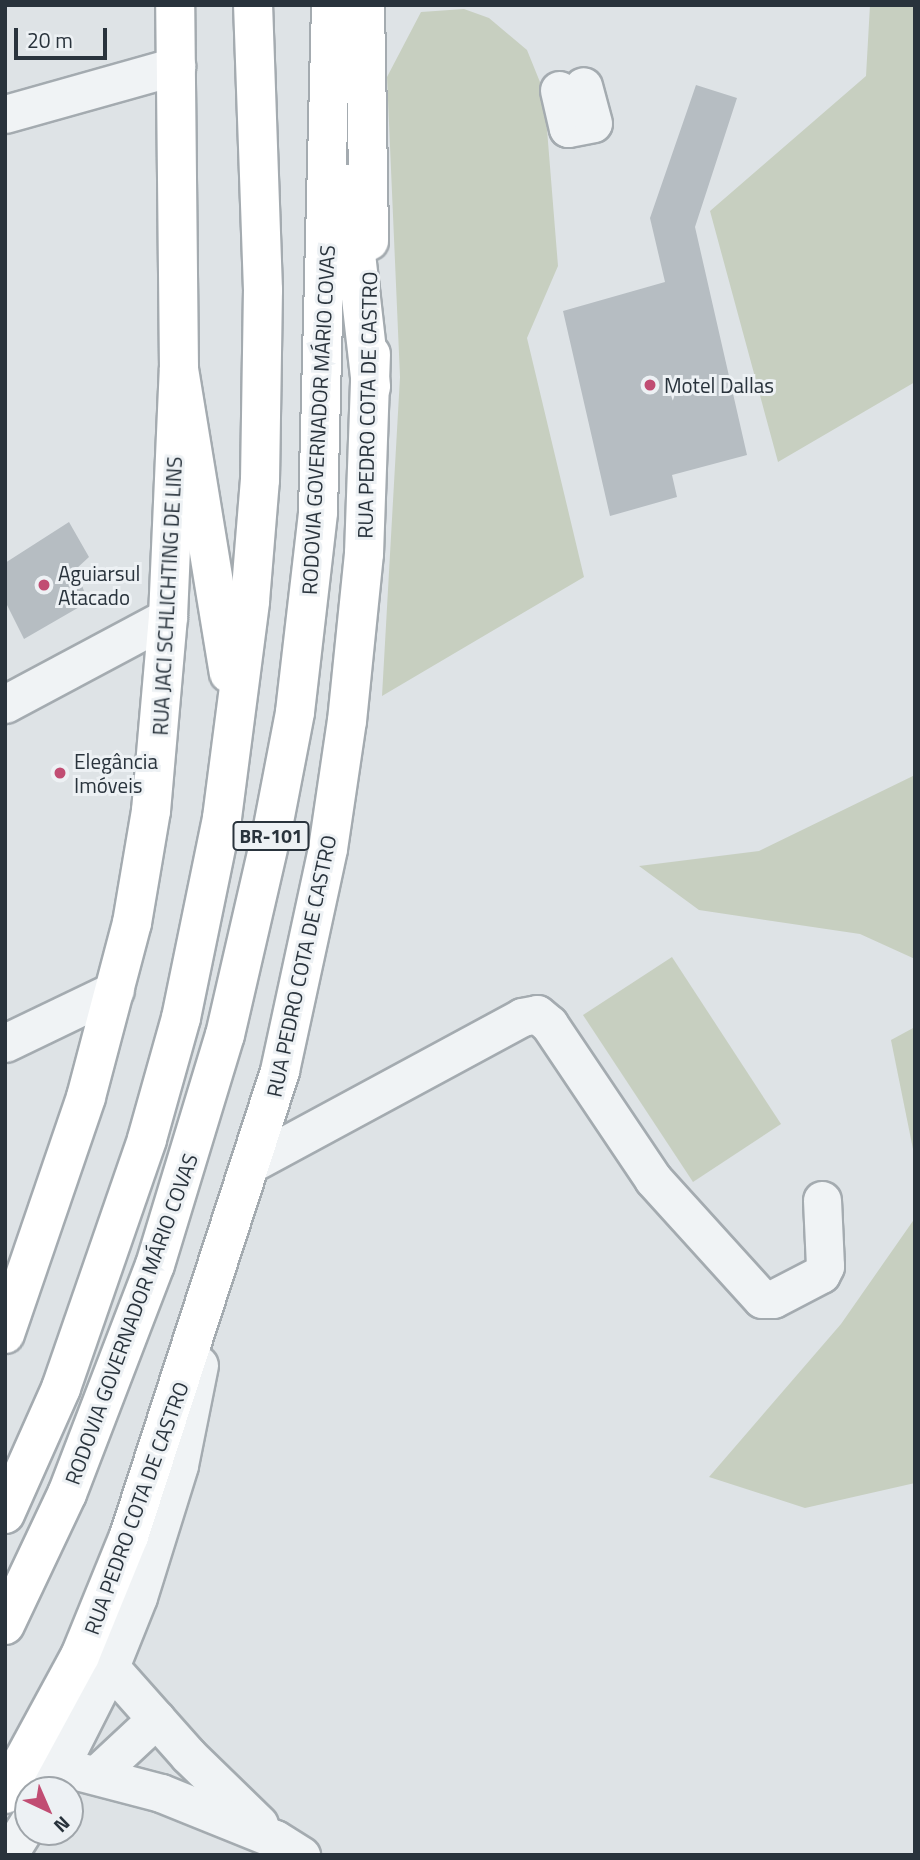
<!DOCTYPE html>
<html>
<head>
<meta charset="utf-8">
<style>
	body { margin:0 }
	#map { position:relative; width:920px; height:1860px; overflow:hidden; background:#dee3e6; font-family:"Titillium Web",sans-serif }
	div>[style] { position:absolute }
	.green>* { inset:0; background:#c7cfc0 }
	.building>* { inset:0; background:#b6bdc2 }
	.roads { filter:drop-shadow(2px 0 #a4abb0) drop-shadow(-2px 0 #a4abb0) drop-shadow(0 2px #a4abb0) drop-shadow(0 -2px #a4abb0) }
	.minor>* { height:37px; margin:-18.5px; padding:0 18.5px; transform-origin:18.5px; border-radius:18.5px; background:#f0f3f5 }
	.major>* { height:38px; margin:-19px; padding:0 19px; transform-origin:19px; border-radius:19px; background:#fff }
	.highway>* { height:38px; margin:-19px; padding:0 19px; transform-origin:19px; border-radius:19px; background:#fff }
	.dots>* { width:19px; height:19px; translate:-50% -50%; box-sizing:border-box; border:4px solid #edf1f4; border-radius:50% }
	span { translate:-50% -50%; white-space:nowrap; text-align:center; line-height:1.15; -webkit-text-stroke:6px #edf1f4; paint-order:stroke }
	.shield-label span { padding:2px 5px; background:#edf1f4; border:2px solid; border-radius:5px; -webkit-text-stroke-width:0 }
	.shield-label { font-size:19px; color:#29333c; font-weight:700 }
	.poi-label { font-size:21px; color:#29333c }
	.left { translate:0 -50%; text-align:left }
	.street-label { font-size:21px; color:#29333c }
	.frame { position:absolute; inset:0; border:7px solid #29333c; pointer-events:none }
	.north { position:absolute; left:14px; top:1776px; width:70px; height:70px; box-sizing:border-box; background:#edf1f4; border:2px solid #9fa5aa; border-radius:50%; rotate:136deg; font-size:19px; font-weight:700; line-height:28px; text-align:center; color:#29333c }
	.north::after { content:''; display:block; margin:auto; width:24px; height:32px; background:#c14d73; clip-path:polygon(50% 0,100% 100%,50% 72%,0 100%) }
	.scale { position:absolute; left:14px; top:28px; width:93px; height:32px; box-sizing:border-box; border:4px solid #29333c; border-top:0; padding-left:9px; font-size:21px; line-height:24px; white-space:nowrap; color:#29333c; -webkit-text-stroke:5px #edf1f4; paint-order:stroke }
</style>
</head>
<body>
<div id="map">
	<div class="green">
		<i style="clip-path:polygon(870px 5px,915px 5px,915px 382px,778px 462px,710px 211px,866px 76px)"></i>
		<i style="clip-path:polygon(464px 9px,489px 18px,527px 50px,544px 92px,558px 266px,527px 338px,584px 577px,382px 696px,400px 377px,387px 77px,421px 12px)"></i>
		<i style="clip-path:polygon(915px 775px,915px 959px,860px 934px,699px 910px,639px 866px,759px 851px)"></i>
		<i style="clip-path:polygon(672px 957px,781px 1124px,693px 1182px,583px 1015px)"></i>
		<i style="clip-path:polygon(915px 1027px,915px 1159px,891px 1040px)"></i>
		<i style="clip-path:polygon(915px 1218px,915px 1483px,805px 1508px,709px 1477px,841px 1324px)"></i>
	</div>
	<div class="building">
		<i style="clip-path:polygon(696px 85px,737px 98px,695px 227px,747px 455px,672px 475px,677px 497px,610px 516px,563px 311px,665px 282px,650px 218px)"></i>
		<i style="clip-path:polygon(69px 522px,89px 557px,76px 569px,88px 602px,24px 639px,5px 601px,5px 563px)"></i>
	</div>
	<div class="roads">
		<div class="minor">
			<i style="left:559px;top:90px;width:39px;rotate:77deg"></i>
			<i style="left:568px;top:128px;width:25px;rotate:-11deg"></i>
			<i style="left:593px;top:123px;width:38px;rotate:-105deg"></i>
			<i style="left:5px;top:114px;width:178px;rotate:-15.7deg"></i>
			<i style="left:5px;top:704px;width:185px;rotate:-28.1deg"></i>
			<i style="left:5px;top:1043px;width:122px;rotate:-25.7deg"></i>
			<i style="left:254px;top:1162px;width:305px;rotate:-28.4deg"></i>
			<i style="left:522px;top:1017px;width:15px;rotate:-11deg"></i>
			<i style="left:537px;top:1014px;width:16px;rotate:40deg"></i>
			<i style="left:549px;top:1024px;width:187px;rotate:56.1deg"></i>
			<i style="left:653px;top:1179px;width:162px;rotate:47.8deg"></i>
			<i style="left:762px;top:1299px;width:11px"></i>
			<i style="left:773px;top:1299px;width:54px;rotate:-27.5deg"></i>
			<i style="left:821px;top:1274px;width:9px;rotate:-63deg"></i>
			<i style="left:825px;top:1266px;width:66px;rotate:-92.6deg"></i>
			<i style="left:110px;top:1667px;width:118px;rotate:48.4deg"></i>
			<i style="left:188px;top:1755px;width:99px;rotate:44.2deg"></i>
			<i style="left:62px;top:1767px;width:102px;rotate:14.7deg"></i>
			<i style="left:161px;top:1793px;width:123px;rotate:22deg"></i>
			<i style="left:275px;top:1839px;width:31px;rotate:32deg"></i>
			<i style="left:97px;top:1774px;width:81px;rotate:-43deg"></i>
			<i style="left:48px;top:1790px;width:138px;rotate:-63.2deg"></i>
			<i style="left:110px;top:1667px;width:75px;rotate:-68.2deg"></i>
			<i style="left:138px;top:1597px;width:138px;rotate:-72.7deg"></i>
			<i style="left:179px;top:1465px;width:102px;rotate:-78.7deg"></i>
			<i style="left:8px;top:1855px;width:38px;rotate:-58deg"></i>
		</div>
		<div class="major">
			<i style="left:365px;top:5px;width:236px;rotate:89deg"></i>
			<i style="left:5px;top:1334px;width:250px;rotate:-71.1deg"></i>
			<i style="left:86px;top:1097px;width:180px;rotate:-75.2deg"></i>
			<i style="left:132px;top:923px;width:114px;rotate:-80.4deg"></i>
			<i style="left:151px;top:811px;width:195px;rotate:-85deg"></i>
			<i style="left:168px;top:617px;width:248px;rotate:-87.5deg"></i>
			<i style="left:179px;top:369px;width:364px;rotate:-90.6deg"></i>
			<i style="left:5px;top:1794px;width:157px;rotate:-61.5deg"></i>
			<i style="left:80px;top:1656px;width:130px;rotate:-67.8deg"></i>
			<i style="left:129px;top:1536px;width:489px;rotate:-72deg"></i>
			<i style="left:280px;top:1071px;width:227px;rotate:-77.8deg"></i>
			<i style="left:328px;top:849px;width:129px;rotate:-81.6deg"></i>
			<i style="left:347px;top:721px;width:168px;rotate:-84.2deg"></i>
			<i style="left:364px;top:554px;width:200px;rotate:-88deg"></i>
		</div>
		<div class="highway">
			<i style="left:348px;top:184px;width:204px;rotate:83.5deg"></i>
			<i style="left:179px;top:369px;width:308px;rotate:80.7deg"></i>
			<i style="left:5px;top:1514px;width:138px;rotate:-66deg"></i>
			<i style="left:61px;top:1388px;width:263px;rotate:-70.9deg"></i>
			<i style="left:147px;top:1139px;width:126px;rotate:-74.3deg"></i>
			<i style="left:181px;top:1018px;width:204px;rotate:-78.4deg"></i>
			<i style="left:222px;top:818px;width:219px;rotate:-82.6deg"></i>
			<i style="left:250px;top:601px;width:121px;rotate:-85.3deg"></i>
			<i style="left:260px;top:480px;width:190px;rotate:-89.1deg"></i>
			<i style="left:263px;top:290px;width:285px;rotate:-92deg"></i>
			<i style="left:5px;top:1625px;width:145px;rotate:-64.7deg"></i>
			<i style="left:67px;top:1494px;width:245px;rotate:-69deg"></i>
			<i style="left:155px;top:1265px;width:240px;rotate:-73.1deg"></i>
			<i style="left:225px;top:1035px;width:208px;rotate:-77deg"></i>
			<i style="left:272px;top:832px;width:122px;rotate:-79.1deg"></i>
			<i style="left:295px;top:712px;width:201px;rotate:-83.4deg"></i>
			<i style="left:318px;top:512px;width:507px;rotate:-88.53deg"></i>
		</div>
	</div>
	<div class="dots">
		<i style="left:650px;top:385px;background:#c14d73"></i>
		<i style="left:44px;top:585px;background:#c14d73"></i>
		<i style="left:60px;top:773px;background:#c14d73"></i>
	</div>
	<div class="shield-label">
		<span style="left:271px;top:836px">BR-101</span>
	</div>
	<div class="poi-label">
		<span class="left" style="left:664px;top:385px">Motel Dallas</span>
		<span class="left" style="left:58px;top:585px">Aguiarsul<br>Atacado</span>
		<span class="left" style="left:74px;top:773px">Elegância<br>Imóveis</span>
	</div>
	<div class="street-label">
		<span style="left:367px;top:405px;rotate:-89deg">RUA PEDRO COTA DE CASTRO</span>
		<span style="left:318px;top:420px;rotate:-87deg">RODOVIA GOVERNADOR MÁRIO COVAS</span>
		<span style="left:167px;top:596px;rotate:-87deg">RUA JACI SCHLICHTING DE LINS</span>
		<span style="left:301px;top:966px;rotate:-78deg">RUA PEDRO COTA DE CASTRO</span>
		<span style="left:131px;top:1319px;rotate:-70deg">RODOVIA GOVERNADOR MÁRIO COVAS</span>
		<span style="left:136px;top:1508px;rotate:-70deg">RUA PEDRO COTA DE CASTRO</span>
	</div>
	<div class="frame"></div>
	<div class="north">N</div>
	<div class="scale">20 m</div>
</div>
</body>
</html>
